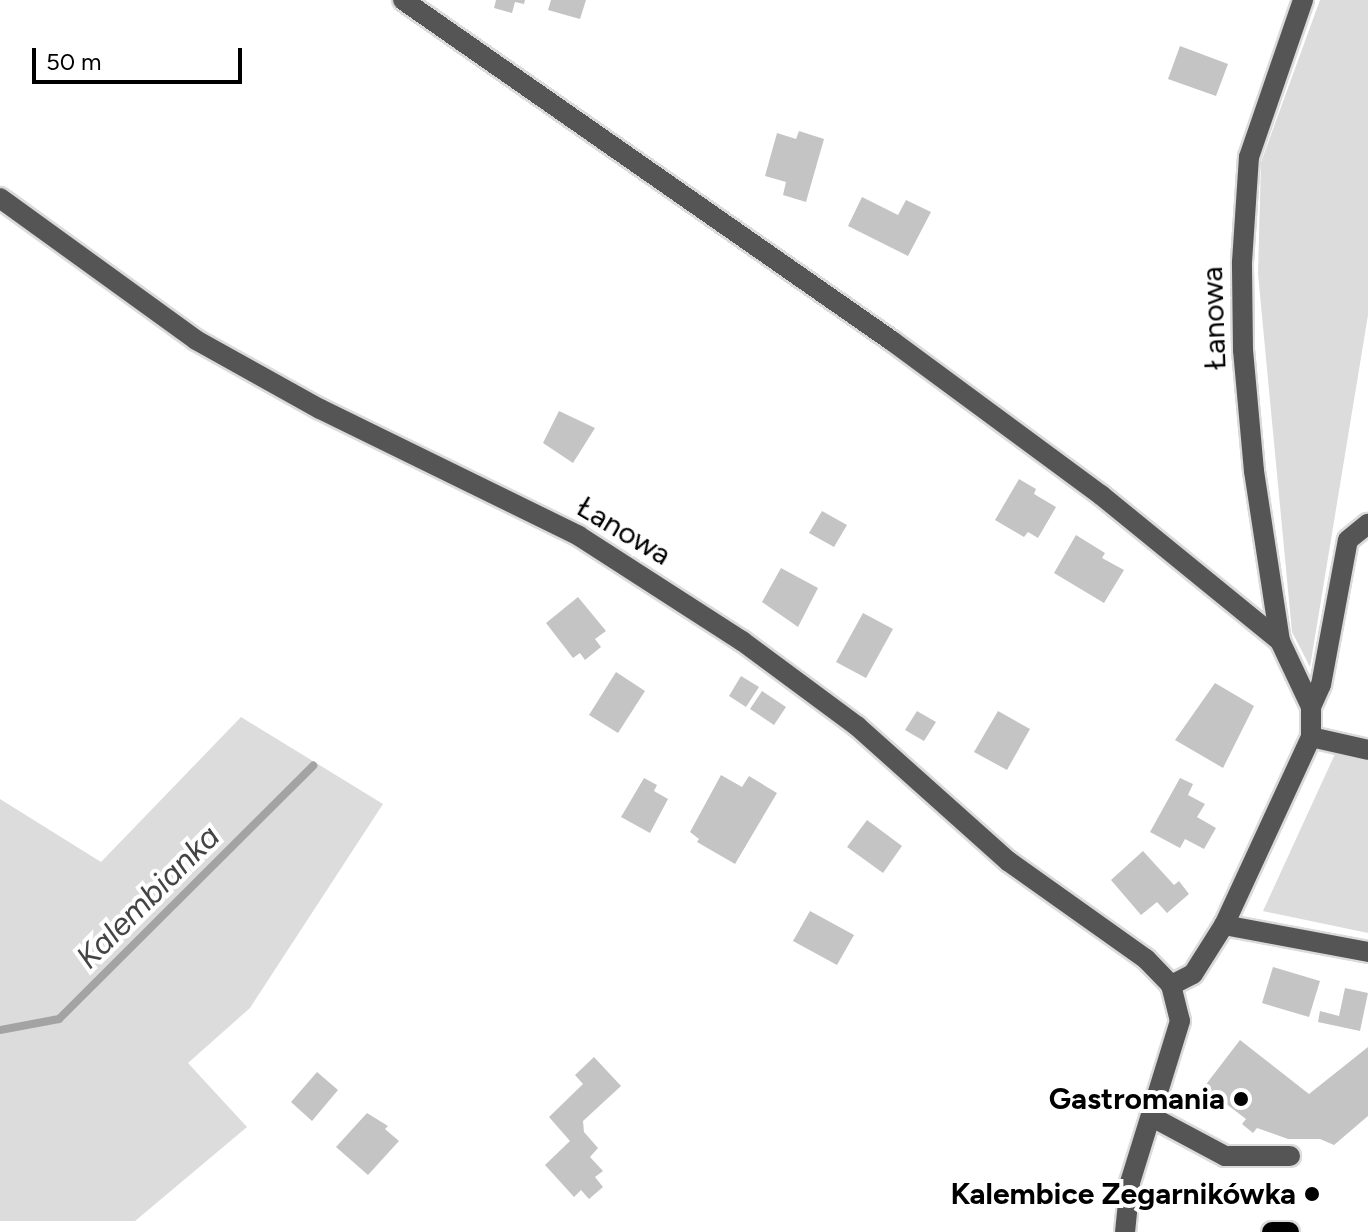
<!DOCTYPE html>
<html>
<head>
<meta charset="utf-8">
<style>
	body { margin:0 }
	#map { position:relative; width:1368px; height:1232px; overflow:hidden; background:#fff; font-family:Figtree,sans-serif }
	div>[style] { position:absolute }
	.green>* { inset:0; background:#dcdcdc }
	.stream>* { height:8px; margin:-4px; padding:0 4px; transform-origin:4px; border-radius:4px; background:#a3a3a3 }
	.building>* { inset:0; background:#c4c4c4 }
	.roads { filter:drop-shadow(2px 0 #dbdbdb) drop-shadow(-2px 0 #dbdbdb) drop-shadow(0 2px #dbdbdb) drop-shadow(0 -2px #dbdbdb) }
	.minor>* { height:20px; margin:-10px; padding:0 10px; transform-origin:10px; border-radius:10px; background:#555 }
	.major>* { height:20px; margin:-10px; padding:0 10px; transform-origin:10px; border-radius:10px; background:#000 }
	.dots>* { width:22px; height:22px; translate:-50% -50%; box-sizing:border-box; border:4px solid #fff; border-radius:50% }
	span { translate:-50% -50%; white-space:nowrap; text-align:center; line-height:1.15; -webkit-text-stroke:8px #fff; paint-order:stroke }
	.street-label { font-size:30px; color:#000 }
	.poi-label { font-size:30px; color:#000; font-weight:700 }
	.right { translate:-100% -50%; text-align:right }
	.water-label { font-size:32px; color:#444; font-style:italic }
	.scale { position:absolute; left:32px; top:48px; width:210px; height:36px; box-sizing:border-box; border:4px solid #000; border-top:0; padding-left:10px; font-size:24px; line-height:28px; white-space:nowrap; color:#000; -webkit-text-stroke:6px #fff; paint-order:stroke }
</style>
</head>
<body>
<div id="map">
	<div class="green">
		<i style="clip-path:polygon(1320px 0,1368px 0,1368px 315px,1310px 667px,1292px 632px,1258px 274px,1261px 162px)"></i>
		<i style="clip-path:polygon(241px 717px,383px 804px,250px 1008px,188px 1063px,247px 1127px,135px 1221px,0 1221px,0 799px,101px 862px)"></i>
		<i style="clip-path:polygon(1335px 754px,1368px 761px,1368px 933px,1263px 911px)"></i>
	</div>
	<div class="stream">
		<i style="left:0;top:1030px;width:60px;rotate:-10.6deg"></i>
		<i style="left:59px;top:1019px;width:359px;rotate:-44.9deg"></i>
	</div>
	<div class="building">
		<i style="clip-path:polygon(496px 0,525px 0,524px 4px,515px 2px,512px 13px,494px 8px)"></i>
		<i style="clip-path:polygon(551px 0,586px 0,580px 19px,548px 10px)"></i>
		<i style="clip-path:polygon(1180px 46px,1228px 64px,1216px 96px,1168px 79px)"></i>
		<i style="clip-path:polygon(799px 131px,824px 139px,806px 202px,783px 195px,786px 182px,765px 176px,777px 133px,796px 139px)"></i>
		<i style="clip-path:polygon(862px 197px,898px 215px,906px 200px,931px 212px,908px 256px,848px 226px)"></i>
		<i style="clip-path:polygon(559px 411px,595px 428px,573px 463px,543px 443px)"></i>
		<i style="clip-path:polygon(1019px 479px,1036px 489px,1034px 494px,1056px 507px,1038px 538px,1028px 532px,1024px 537px,995px 520px)"></i>
		<i style="clip-path:polygon(822px 511px,847px 525px,834px 547px,809px 533px)"></i>
		<i style="clip-path:polygon(1076px 535px,1105px 553px,1102px 558px,1124px 570px,1104px 603px,1054px 573px)"></i>
		<i style="clip-path:polygon(781px 568px,818px 588px,798px 627px,762px 602px)"></i>
		<i style="clip-path:polygon(578px 597px,606px 631px,595px 639px,601px 647px,585px 660px,580px 653px,573px 658px,546px 623px)"></i>
		<i style="clip-path:polygon(863px 613px,893px 629px,866px 678px,836px 662px)"></i>
		<i style="clip-path:polygon(616px 672px,645px 691px,618px 733px,589px 715px)"></i>
		<i style="clip-path:polygon(741px 676px,759px 687px,746px 707px,729px 696px)"></i>
		<i style="clip-path:polygon(1215px 683px,1254px 706px,1223px 768px,1175px 740px)"></i>
		<i style="clip-path:polygon(762px 691px,786px 707px,774px 725px,750px 709px)"></i>
		<i style="clip-path:polygon(917px 711px,936px 722px,924px 741px,905px 730px)"></i>
		<i style="clip-path:polygon(998px 711px,1030px 729px,1007px 770px,974px 752px)"></i>
		<i style="clip-path:polygon(721px 775px,742px 787px,749px 776px,777px 793px,735px 864px,697px 842px,699px 839px,690px 832px)"></i>
		<i style="clip-path:polygon(644px 778px,657px 785px,654px 791px,668px 799px,650px 833px,621px 817px)"></i>
		<i style="clip-path:polygon(1180px 778px,1193px 784px,1188px 795px,1205px 804px,1197px 817px,1216px 828px,1204px 849px,1185px 839px,1180px 848px,1150px 832px)"></i>
		<i style="clip-path:polygon(867px 820px,902px 846px,883px 873px,847px 847px)"></i>
		<i style="clip-path:polygon(1143px 851px,1174px 885px,1179px 881px,1189px 894px,1167px 913px,1157px 902px,1141px 915px,1111px 880px)"></i>
		<i style="clip-path:polygon(810px 911px,854px 935px,837px 965px,793px 941px)"></i>
		<i style="clip-path:polygon(1273px 967px,1320px 981px,1309px 1017px,1262px 1003px)"></i>
		<i style="clip-path:polygon(1345px 988px,1368px 993px,1360px 1031px,1318px 1022px,1320px 1011px,1339px 1016px)"></i>
		<i style="clip-path:polygon(1240px 1040px,1309px 1094px,1368px 1047px,1368px 1116px,1334px 1145px,1320px 1139px,1288px 1139px,1257px 1128px,1253px 1133px,1242px 1124px,1246px 1119px,1204px 1087px)"></i>
		<i style="clip-path:polygon(594px 1057px,621px 1086px,583px 1121px,584px 1132px,598px 1148px,590px 1157px,603px 1171px,595px 1177px,603px 1187px,589px 1199px,581px 1190px,574px 1197px,545px 1165px,570px 1141px,549px 1117px,583px 1084px,575px 1075px)"></i>
		<i style="clip-path:polygon(317px 1072px,338px 1090px,312px 1121px,291px 1102px)"></i>
		<i style="clip-path:polygon(367px 1113px,388px 1126px,385px 1129px,399px 1141px,368px 1175px,336px 1147px)"></i>
	</div>
	<div class="roads">
		<div class="minor">
			<i style="left:403px;top:0;width:596px;rotate:34.89deg"></i>
			<i style="left:892px;top:341px;width:260px;rotate:36.4deg"></i>
			<i style="left:1101px;top:495px;width:231px;rotate:39.2deg"></i>
			<i style="left:1280px;top:641px;width:73px;rotate:64.8deg"></i>
			<i style="left:1311px;top:707px;width:30px;rotate:90deg"></i>
			<i style="left:1311px;top:737px;width:207px;rotate:114.8deg"></i>
			<i style="left:1224px;top:925px;width:58px;rotate:122.3deg"></i>
			<i style="left:1193px;top:974px;width:25px;rotate:153deg"></i>
			<i style="left:0;top:198px;width:242px;rotate:35.9deg"></i>
			<i style="left:196px;top:340px;width:142px;rotate:29.1deg"></i>
			<i style="left:320px;top:409px;width:288px;rotate:26.1deg"></i>
			<i style="left:579px;top:536px;width:194px;rotate:32.8deg"></i>
			<i style="left:742px;top:641px;width:143px;rotate:36.5deg"></i>
			<i style="left:857px;top:726px;width:203px;rotate:41.8deg"></i>
			<i style="left:1008px;top:861px;width:169px;rotate:35.4deg"></i>
			<i style="left:1146px;top:959px;width:36px;rotate:46deg"></i>
			<i style="left:1171px;top:985px;width:37px;rotate:76deg"></i>
			<i style="left:1180px;top:1021px;width:170px;rotate:107.2deg"></i>
			<i style="left:1130px;top:1183px;width:49px;rotate:95.8deg"></i>
			<i style="left:1280px;top:641px;width:172px;rotate:-98.7deg"></i>
			<i style="left:1254px;top:471px;width:121px;rotate:-95.2deg"></i>
			<i style="left:1243px;top:350px;width:88px;rotate:-90.7deg"></i>
			<i style="left:1242px;top:262px;width:105px;rotate:-86.2deg"></i>
			<i style="left:1249px;top:157px;width:166px;rotate:-71deg"></i>
			<i style="left:1311px;top:707px;width:24px;rotate:-66deg"></i>
			<i style="left:1321px;top:685px;width:147px;rotate:-79.5deg"></i>
			<i style="left:1348px;top:540px;width:26px;rotate:-39deg"></i>
			<i style="left:1311px;top:737px;width:58px;rotate:12.8deg"></i>
			<i style="left:1224px;top:925px;width:147px;rotate:10.6deg"></i>
			<i style="left:1152px;top:1117px;width:83px;rotate:28.1deg"></i>
			<i style="left:1225px;top:1156px;width:65px"></i>
		</div>
		<div class="major">
			<i style="left:1272px;top:1232px;width:17px"></i>
		</div>
	</div>
	<div class="dots">
		<i style="left:1241px;top:1099px;background:#000"></i>
		<i style="left:1312px;top:1194px;background:#000"></i>
	</div>
	<div class="street-label">
		<span style="left:1214px;top:318px;rotate:-92deg">Łanowa</span>
		<span style="left:624px;top:531px;rotate:31deg">Łanowa</span>
	</div>
	<div class="poi-label">
		<span class="right" style="left:1225px;top:1099px">Gastromania</span>
		<span class="right" style="left:1296px;top:1194px">Kalembice Zegarnikówka</span>
	</div>
	<div class="water-label">
		<span style="left:148px;top:897px;rotate:-45deg">Kalembianka</span>
	</div>
	<div class="scale">50 m</div>
</div>
</body>
</html>
